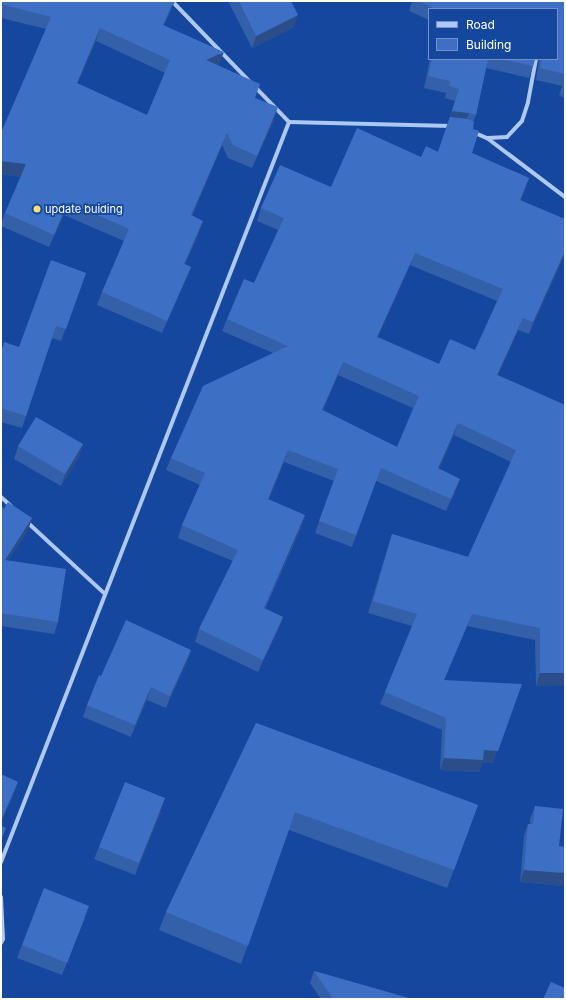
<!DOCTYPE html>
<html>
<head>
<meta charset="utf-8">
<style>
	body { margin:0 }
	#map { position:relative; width:566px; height:1000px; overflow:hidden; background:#15479f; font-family:Inter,sans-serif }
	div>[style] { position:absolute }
	.minor>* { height:4px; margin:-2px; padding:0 2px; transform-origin:2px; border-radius:2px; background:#adc8f3 }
	.wall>* { inset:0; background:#3460a9 }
	.shaded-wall>* { inset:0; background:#2b4e8a }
	.building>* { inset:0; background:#3d70c5 }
	.dots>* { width:11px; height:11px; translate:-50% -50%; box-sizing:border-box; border:2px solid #15479f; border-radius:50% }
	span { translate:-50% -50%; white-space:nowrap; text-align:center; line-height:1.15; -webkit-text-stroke:3.5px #15479f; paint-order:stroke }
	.poi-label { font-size:11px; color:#fff }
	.left { translate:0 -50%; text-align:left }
	.frame { position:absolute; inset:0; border:2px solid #fff; pointer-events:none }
	.legend { position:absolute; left:428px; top:8px; width:130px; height:52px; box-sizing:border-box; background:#15479f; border:1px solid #7391c5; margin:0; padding:5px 7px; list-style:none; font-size:12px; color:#fff }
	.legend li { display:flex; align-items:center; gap:8px; height:20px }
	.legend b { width:20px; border:1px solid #7391c5 }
</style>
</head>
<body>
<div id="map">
	<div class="minor">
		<i style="left:172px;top:1px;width:111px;rotate:46.1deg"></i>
		<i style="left:255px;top:87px;width:49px;rotate:45.8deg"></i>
		<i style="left:289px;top:122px;width:162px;rotate:1.4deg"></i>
		<i style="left:475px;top:133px;width:13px;rotate:23deg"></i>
		<i style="left:487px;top:138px;width:98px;rotate:37.1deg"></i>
		<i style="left:488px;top:138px;width:19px;rotate:-3deg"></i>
		<i style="left:507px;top:137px;width:22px;rotate:-47deg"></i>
		<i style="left:522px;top:121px;width:20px;rotate:-72deg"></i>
		<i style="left:528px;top:102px;width:44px;rotate:-79.5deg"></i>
		<i style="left:1px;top:497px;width:13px;rotate:42deg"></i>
		<i style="left:27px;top:522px;width:106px;rotate:42.7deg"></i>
		<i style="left:1px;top:862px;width:794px;rotate:-68.73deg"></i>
		<i style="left:1px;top:897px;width:42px;rotate:87.3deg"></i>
		<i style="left:3px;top:939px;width:4px;rotate:117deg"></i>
	</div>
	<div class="wall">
		<i style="clip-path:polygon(evenodd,1px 1px,172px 8px,164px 25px,219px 64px,217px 65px,255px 98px,274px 120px,252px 168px,228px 158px,222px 145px,192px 216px,199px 233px,185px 264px,191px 267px,186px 279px,162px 333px,97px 305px,102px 292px,124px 241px,64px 215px,49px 247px,1px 226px,1px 224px,5px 213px,21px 177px,1px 174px,1px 133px,46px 29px,1px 18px,1px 1px,96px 41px,165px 73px,147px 115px,77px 84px,96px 41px)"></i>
		<i style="clip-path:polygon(228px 1px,291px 1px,294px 27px,252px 48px)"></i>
		<i style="clip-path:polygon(412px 1px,565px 1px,565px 98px,559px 95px,562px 86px,536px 80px,539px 59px,557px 59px,557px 9px,429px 9px,429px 20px,409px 11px)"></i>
		<i style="clip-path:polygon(evenodd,430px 59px,535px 59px,533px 66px,529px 78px,486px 68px,476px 115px,473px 122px,472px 153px,529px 178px,521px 200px,565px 254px,529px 334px,518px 330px,498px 375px,565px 405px,565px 685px,536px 686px,535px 640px,467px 626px,444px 680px,493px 763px,482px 763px,479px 772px,440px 770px,442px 730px,380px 704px,412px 626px,368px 613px,388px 547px,392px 534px,468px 557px,511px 462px,454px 435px,439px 469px,455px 492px,446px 511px,376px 481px,352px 547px,315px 533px,334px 481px,284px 462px,269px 499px,301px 528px,265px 609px,283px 617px,278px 630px,258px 672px,195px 642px,199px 629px,233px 561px,178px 538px,182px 525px,200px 485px,166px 470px,171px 458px,273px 353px,222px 331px,227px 319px,254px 283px,278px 230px,257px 221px,261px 208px,331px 187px,438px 152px,455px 101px,445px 98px,446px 93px,424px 88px,430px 59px,410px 265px,497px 301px,475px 350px,439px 364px,378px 337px,410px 265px,430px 59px,338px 375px,413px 408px,397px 447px,323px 410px,338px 375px)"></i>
		<i style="clip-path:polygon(86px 273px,61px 341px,52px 338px,22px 428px,1px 422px,1px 351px,19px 347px)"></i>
		<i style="clip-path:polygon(83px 444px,79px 457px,61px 486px,14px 459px,18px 446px)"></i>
		<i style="clip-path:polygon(1px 506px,4px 509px,32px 518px,28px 530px,8px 560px,58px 622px,54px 634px,1px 626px)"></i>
		<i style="clip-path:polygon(191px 650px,187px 662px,166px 708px,147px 700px,131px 737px,83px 717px,87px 705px,101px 676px)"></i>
		<i style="clip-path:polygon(256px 723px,478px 805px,447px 888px,289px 830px,241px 964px,159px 930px,166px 912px)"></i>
		<i style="clip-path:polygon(535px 806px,559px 846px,563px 886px,520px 882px,524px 836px,528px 824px,530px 824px,530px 819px)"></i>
		<i style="clip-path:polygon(161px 811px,135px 875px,94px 859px,99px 847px)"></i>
		<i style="clip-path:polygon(85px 918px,62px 975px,17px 958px,22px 945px)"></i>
		<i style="clip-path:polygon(314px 971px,412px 999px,321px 999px,310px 983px)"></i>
	</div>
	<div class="shaded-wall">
		<i style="clip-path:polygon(174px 1px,175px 1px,172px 8px,158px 37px,163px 25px)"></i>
		<i style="clip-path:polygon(298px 15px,294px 27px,252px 48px,256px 36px)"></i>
		<i style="clip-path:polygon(100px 28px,96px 41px,72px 96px,77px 83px)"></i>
		<i style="clip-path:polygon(224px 52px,219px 64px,202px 73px,206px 60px)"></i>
		<i style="clip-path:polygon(278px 107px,274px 120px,252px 168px,257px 156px)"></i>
		<i style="clip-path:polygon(452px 111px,469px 113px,465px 125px,448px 123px)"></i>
		<i style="clip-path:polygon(227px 133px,222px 145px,186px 228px,191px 215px)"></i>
		<i style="clip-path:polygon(1px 161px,26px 164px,21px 177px,1px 174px)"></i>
		<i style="clip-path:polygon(529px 178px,525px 191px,515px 212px,520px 200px)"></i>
		<i style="clip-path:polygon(68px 202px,64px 215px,49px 247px,54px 235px)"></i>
		<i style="clip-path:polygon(203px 221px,199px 233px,179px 276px,184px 264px)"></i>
		<i style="clip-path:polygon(565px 251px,565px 254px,529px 334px,533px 322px)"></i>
		<i style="clip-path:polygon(415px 253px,410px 265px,373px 349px,377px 337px)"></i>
		<i style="clip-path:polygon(191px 267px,186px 279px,162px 333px,167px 321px)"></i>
		<i style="clip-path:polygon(523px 318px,518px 330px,493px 387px,497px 375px)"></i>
		<i style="clip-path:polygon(343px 362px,338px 375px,318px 422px,322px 410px)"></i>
		<i style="clip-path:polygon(458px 423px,454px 435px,434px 481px,438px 468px)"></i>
		<i style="clip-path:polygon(83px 444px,79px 457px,61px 486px,65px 474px)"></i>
		<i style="clip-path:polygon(288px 450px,284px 462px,264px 511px,268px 499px)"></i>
		<i style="clip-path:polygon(460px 479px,455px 492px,446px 511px,451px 499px)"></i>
		<i style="clip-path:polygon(305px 515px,301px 528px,259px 620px,264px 608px)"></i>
		<i style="clip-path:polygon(32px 518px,28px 530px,1px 572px,5px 560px)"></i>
		<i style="clip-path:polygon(472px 614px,467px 626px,439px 693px,444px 680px)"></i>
		<i style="clip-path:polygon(283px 617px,278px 630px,258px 672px,263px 660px)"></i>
		<i style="clip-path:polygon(191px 650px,187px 662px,166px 708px,170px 696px)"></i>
		<i style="clip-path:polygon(540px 673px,565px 673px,565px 685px,536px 686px)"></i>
		<i style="clip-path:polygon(522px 684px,493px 763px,482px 763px,479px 772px,440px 770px,444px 758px,484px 750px)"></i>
		<i style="clip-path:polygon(151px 687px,147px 700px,131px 737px,135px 725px)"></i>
		<i style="clip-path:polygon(18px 782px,13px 797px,1px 824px,1px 821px)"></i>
		<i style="clip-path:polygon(165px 798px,161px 811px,135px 875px,139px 863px)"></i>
		<i style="clip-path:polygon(524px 870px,565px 873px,565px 881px,563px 886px,520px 882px)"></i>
	</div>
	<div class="building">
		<i style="clip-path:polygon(evenodd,1px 1px,174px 1px,163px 25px,224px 52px,206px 60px,260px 84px,255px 98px,278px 107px,257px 156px,233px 145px,227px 133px,191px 215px,203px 221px,184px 264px,191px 267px,167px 321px,102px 292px,129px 229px,68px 202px,54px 235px,5px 213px,26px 164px,1px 161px,1px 133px,51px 17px,1px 4px,1px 1px,100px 28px,170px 60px,147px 115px,77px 83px,100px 28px)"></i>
		<i style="clip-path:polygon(239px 1px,291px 1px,298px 15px,256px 36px)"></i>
		<i style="clip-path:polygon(418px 1px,565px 1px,565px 74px,540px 68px,542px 59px,557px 59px,557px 9px,436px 9px)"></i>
		<i style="clip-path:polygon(432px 59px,488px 59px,476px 115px,469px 113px,452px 111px,459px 89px,449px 86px,450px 81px,428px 76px)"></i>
		<i style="clip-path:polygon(501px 59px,535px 59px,533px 66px)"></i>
		<i style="clip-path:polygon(evenodd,450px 117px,468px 119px,474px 122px,473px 129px,479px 131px,472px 153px,529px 178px,520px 200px,565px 219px,565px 251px,533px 322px,523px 318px,497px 375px,565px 405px,565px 673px,540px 673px,540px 628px,472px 614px,444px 680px,522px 684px,498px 751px,484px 750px,483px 760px,444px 758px,446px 718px,385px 692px,417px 614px,373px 601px,392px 534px,468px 557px,516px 450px,458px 423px,438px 468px,460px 479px,451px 499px,381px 468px,356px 535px,319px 521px,338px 469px,288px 450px,268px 499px,305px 515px,264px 608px,283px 617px,263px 660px,199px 629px,238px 550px,182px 525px,205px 473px,171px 458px,203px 386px,288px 346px,227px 319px,244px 279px,254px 283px,284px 218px,261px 208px,280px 165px,331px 187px,357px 128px,421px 157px,426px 146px,438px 152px,450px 117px,415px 253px,503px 289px,475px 350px,450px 339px,439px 364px,377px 337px,415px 253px,450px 117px,343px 362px,419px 396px,397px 447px,322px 410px,343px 362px)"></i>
		<i style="clip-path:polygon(51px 260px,86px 273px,66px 329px,56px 326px,26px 416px,1px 408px,1px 352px,4px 342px,19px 347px)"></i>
		<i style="clip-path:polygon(36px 417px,83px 444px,65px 474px,18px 446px)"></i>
		<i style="clip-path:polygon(8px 502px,32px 518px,5px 560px,66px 569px,58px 622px,1px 613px,1px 506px,4px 509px)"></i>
		<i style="clip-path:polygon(126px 620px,191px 650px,170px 696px,151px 687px,135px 725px,87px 705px,99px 675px,101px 676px)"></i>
		<i style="clip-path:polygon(256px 723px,478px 805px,454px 870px,295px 812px,248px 946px,166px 912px)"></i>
		<i style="clip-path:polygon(1px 774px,18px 782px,1px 821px)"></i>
		<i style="clip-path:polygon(125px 782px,165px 798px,139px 863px,99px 847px)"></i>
		<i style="clip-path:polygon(535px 806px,563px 809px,559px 846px,565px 847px,565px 873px,524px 870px,528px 824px,533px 824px)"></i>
		<i style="clip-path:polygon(1px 826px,6px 828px,1px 840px)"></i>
		<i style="clip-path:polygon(44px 888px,89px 906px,67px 963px,22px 945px)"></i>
		<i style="clip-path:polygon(314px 971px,412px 999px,333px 999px)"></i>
		<i style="clip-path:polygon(551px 982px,565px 988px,565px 999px,543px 999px)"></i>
	</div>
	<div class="dots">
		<i style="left:37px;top:209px;background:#ffe170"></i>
	</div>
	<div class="poi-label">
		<span class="left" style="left:45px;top:209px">update buiding</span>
	</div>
	<div class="frame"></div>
	<ul class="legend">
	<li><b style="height:5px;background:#adc8f3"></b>Road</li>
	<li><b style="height:11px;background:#3d70c5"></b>Building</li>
	</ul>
</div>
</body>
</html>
